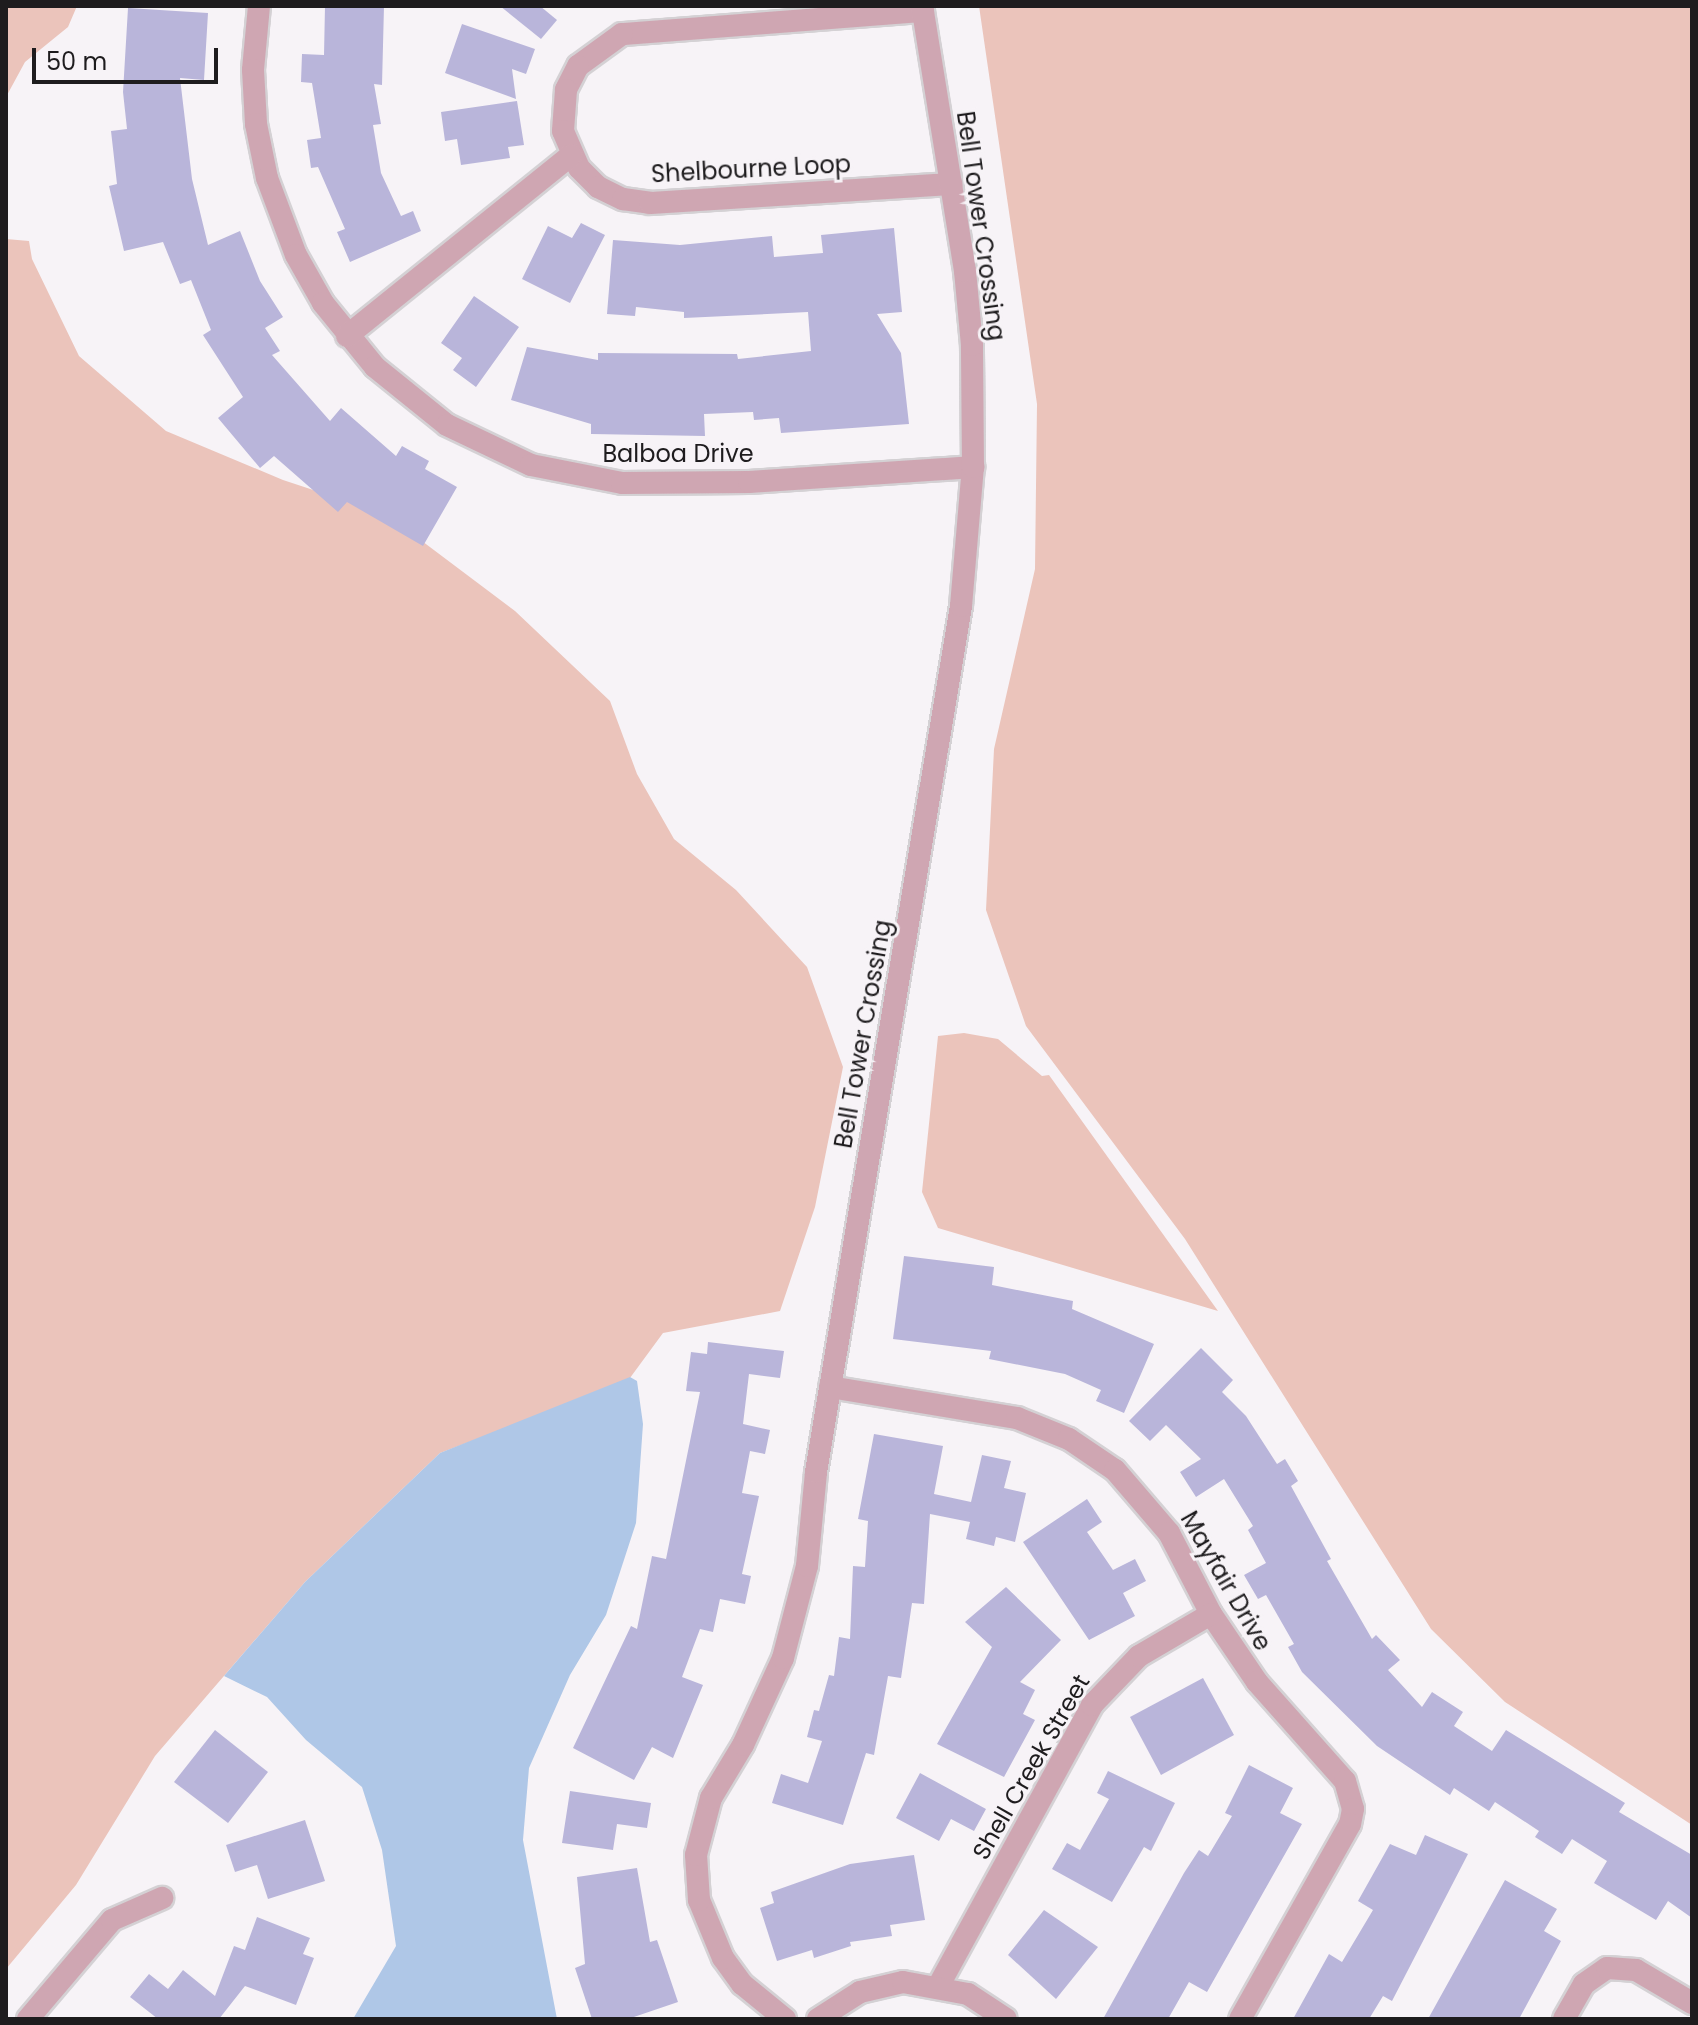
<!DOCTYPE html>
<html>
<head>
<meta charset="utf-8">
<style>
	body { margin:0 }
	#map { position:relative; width:1698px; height:2025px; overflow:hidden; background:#f7f3f7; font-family:Poppins,sans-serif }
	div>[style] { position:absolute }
	.green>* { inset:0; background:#ebc4bb }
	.water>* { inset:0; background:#afc7e7 }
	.building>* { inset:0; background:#b9b5da }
	.roads { filter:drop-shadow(2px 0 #d4d1d4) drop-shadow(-2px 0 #d4d1d4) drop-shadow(0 2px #d4d1d4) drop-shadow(0 -2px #d4d1d4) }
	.street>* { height:22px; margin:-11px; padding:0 11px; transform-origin:11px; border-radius:11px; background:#cfa6b2 }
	span { translate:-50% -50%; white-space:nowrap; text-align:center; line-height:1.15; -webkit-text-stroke:6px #f7f3f7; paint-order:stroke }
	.street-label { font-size:24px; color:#1e1c1e }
	.frame { position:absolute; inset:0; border:8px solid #1e1c1e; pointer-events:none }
	.scale { position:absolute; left:32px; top:48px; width:186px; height:36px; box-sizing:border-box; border:4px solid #1e1c1e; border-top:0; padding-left:10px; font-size:24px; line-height:28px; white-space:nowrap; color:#1e1c1e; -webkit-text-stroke:6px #f7f3f7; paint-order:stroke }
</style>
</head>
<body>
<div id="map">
	<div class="green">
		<i style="clip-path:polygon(6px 6px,77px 6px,68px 27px,25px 62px,6px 97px)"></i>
		<i style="clip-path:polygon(979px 6px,1692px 6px,1692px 1825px,1505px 1702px,1431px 1629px,1185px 1239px,1026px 1026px,986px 910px,994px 749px,1035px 569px,1037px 404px)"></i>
		<i style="clip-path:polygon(6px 239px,29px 241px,32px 259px,79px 356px,166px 431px,283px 480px,386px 514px,515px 611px,610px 701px,637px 774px,674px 839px,736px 890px,807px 967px,843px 1067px,815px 1207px,780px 1311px,663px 1333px,627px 1382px,440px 1453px,305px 1582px,155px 1756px,76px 1885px,6px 1969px)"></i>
		<i style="clip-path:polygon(964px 1033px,998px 1039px,1042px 1076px,1049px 1075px,1218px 1311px,938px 1228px,922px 1192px,938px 1036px)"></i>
	</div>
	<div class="water">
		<i style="clip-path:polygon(630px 1377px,637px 1381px,643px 1424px,636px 1523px,606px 1615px,570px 1675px,529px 1768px,523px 1840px,557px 2019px,353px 2019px,396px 1946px,382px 1850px,362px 1787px,306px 1740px,267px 1697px,224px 1676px,305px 1582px,440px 1453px)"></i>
	</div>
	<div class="building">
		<i style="clip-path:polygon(325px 6px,384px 6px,382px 85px,374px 84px,381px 124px,373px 125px,381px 173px,401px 216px,413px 211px,421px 231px,350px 262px,337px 232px,345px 229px,318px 167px,311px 168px,307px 140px,321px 138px,312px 83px,301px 82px,302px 54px,324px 55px)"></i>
		<i style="clip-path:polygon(500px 6px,540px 6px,557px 20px,541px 39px)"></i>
		<i style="clip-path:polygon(128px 8px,208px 13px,204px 80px,180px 78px,192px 179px,208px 245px,240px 231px,260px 281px,283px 317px,265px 328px,280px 351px,272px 355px,330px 421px,341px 408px,396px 456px,402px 446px,429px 461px,425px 469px,457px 487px,423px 546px,347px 502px,338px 512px,274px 456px,260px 468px,218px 418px,243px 397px,203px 335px,211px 330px,191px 280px,180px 284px,163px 242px,124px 251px,109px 186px,117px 184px,111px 131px,127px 129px,123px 92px)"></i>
		<i style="clip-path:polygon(462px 24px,535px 49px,526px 74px,512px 69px,516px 99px,445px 73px)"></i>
		<i style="clip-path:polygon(517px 101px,524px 145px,508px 147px,510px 158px,461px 165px,457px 139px,445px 141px,441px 112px)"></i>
		<i style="clip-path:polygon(581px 223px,605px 235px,570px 303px,522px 279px,548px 226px,572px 238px)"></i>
		<i style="clip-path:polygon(894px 228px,902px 312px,877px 314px,901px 353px,909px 424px,781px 433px,779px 418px,754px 420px,753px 412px,704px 414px,705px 436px,591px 434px,591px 424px,511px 400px,527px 347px,598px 360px,598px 353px,737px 354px,738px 359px,811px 351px,808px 312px,684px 318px,684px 312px,636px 307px,635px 316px,607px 314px,613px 240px,680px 245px,772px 236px,774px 257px,823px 253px,821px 235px)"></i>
		<i style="clip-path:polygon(474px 296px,519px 327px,476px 387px,453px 370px,462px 358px,441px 343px)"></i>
		<i style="clip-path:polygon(904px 1256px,994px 1267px,992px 1285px,1073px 1301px,1072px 1309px,1154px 1344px,1124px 1413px,1096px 1401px,1101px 1390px,1065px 1374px,989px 1359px,991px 1351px,893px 1339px)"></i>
		<i style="clip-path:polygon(708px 1342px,784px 1351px,780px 1378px,749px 1374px,743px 1424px,770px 1430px,765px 1454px,750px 1451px,742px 1493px,759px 1496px,742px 1574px,751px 1576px,745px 1604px,720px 1599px,713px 1632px,700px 1629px,682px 1677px,703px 1685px,673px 1758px,652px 1747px,634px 1780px,573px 1748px,631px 1626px,637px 1629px,652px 1556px,666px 1559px,700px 1392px,686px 1391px,691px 1352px,707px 1354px)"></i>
		<i style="clip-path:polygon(1201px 1348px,1233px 1380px,1222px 1392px,1246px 1416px,1277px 1464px,1285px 1459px,1298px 1481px,1291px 1486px,1331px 1559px,1327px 1561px,1372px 1639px,1376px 1635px,1400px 1660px,1388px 1670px,1422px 1707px,1432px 1692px,1463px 1712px,1454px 1726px,1492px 1751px,1506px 1730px,1625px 1803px,1619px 1812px,1692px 1855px,1692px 1918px,1668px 1901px,1656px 1920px,1594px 1883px,1607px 1861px,1572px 1839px,1562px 1854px,1535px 1837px,1539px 1831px,1495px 1802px,1489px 1811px,1454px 1788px,1450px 1795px,1377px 1746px,1302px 1672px,1288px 1647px,1294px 1644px,1266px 1595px,1258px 1599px,1244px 1575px,1266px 1563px,1248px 1530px,1253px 1526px,1224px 1479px,1196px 1497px,1180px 1472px,1201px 1459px,1166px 1425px,1150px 1441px,1129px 1421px)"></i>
		<i style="clip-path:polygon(874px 1434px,943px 1446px,934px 1494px,971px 1502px,982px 1455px,1011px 1461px,1004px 1488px,1026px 1493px,1015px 1542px,996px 1537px,994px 1546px,966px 1539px,970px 1522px,930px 1514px,924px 1604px,912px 1603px,901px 1678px,888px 1676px,874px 1755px,866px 1753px,843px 1825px,772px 1803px,781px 1774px,808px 1783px,822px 1741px,807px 1737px,814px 1710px,819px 1711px,829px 1675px,834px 1676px,839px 1637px,850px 1639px,853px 1566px,865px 1567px,868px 1521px,858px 1519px)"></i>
		<i style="clip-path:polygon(1087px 1499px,1102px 1522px,1087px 1532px,1113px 1570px,1135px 1559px,1146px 1581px,1123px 1593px,1135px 1616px,1089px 1640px,1023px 1542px)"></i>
		<i style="clip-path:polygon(1006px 1587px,1061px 1640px,1020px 1682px,1035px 1690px,1023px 1714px,1035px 1720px,1004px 1777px,937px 1744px,992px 1647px,965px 1622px)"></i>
		<i style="clip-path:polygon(1203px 1678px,1234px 1735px,1161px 1775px,1130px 1717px)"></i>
		<i style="clip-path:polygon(215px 1730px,268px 1772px,228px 1823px,174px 1782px)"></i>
		<i style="clip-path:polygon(1249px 1765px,1293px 1788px,1280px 1813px,1302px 1824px,1207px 1992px,1189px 1982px,1168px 2019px,1103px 2019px,1184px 1873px,1199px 1850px,1208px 1856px,1232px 1816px,1225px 1813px)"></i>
		<i style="clip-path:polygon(1108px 1771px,1175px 1803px,1151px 1851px,1144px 1847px,1112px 1902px,1052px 1869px,1067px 1843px,1080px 1850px,1109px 1799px,1097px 1793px)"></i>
		<i style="clip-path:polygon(920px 1773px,986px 1809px,974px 1831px,951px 1819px,939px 1841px,896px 1818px)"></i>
		<i style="clip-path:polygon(570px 1791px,651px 1803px,647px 1828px,617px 1824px,613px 1850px,562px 1843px)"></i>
		<i style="clip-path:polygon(305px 1820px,325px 1881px,268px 1899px,257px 1865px,235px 1872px,226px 1845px)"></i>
		<i style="clip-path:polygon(1425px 1835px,1468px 1854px,1392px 2001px,1383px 1996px,1369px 2019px,1293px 2019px,1329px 1954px,1342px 1962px,1373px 1910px,1358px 1901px,1390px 1844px,1416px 1855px)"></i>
		<i style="clip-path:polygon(914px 1855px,925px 1920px,890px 1925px,892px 1936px,850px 1942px,851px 1946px,814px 1958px,812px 1950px,777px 1961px,760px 1908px,774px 1903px,771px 1892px,850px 1864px)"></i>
		<i style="clip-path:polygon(637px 1868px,650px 1942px,657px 1940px,678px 2002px,628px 2019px,592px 2019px,575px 1968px,585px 1964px,577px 1877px)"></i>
		<i style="clip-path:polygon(1505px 1880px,1557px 1909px,1544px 1931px,1561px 1941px,1519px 2019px,1428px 2019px)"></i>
		<i style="clip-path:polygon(1044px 1910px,1098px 1947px,1056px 1999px,1008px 1955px)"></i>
		<i style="clip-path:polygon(257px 1917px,310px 1938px,303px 1954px,314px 1958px,296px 2005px,245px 1986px,219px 2019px,158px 2019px,130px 1997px,149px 1974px,168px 1989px,183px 1970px,215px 1996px,234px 1946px,245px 1950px)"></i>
	</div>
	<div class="roads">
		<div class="street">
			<i style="left:259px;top:6px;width:64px;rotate:95.4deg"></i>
			<i style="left:253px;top:70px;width:54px;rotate:86.8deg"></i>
			<i style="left:256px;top:124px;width:55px;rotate:78.5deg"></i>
			<i style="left:267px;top:178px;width:82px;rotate:69.4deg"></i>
			<i style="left:296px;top:255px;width:55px;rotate:60.6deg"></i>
			<i style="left:323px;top:303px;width:82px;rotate:50.9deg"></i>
			<i style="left:375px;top:367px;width:92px;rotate:38.9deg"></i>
			<i style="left:447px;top:425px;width:93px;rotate:25.5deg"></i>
			<i style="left:531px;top:465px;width:93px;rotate:11.2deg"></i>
			<i style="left:622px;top:483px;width:127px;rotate:-0.5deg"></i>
			<i style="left:749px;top:482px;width:225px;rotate:-3.8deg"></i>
			<i style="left:923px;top:11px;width:302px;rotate:175.6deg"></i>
			<i style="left:622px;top:34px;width:54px;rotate:144deg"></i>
			<i style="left:578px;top:66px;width:27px;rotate:117deg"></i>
			<i style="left:566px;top:90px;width:41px;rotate:94.2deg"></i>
			<i style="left:563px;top:131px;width:40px;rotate:66.6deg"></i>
			<i style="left:579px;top:168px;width:27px;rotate:45deg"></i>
			<i style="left:598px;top:187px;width:28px;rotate:26deg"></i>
			<i style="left:623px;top:199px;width:27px;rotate:8deg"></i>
			<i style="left:650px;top:203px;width:302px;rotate:-3.6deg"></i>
			<i style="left:347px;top:336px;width:288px;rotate:-38.9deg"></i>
			<i style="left:830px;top:1387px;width:190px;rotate:9.4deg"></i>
			<i style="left:1017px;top:1418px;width:56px;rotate:22deg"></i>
			<i style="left:1069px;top:1439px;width:55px;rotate:34deg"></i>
			<i style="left:1115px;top:1470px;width:83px;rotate:49.4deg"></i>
			<i style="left:1169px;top:1533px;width:91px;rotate:62.6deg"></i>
			<i style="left:1211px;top:1614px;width:82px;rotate:55.9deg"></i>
			<i style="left:1257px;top:1682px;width:132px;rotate:48.4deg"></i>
			<i style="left:1345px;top:1781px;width:29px;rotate:74deg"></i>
			<i style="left:1353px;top:1809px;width:15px;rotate:101deg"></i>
			<i style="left:1350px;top:1824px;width:224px;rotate:119.4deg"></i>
			<i style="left:939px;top:1985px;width:319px;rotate:-61.3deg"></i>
			<i style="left:1092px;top:1705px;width:68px;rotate:-46.2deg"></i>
			<i style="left:1139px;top:1656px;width:83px;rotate:-30.3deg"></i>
			<i style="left:28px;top:2019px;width:130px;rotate:-49.7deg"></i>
			<i style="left:112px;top:1920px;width:55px;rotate:-23.7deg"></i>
			<i style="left:785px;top:2019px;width:55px;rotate:-140.9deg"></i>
			<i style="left:742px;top:1984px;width:32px;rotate:-126deg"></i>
			<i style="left:723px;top:1958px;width:63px;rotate:-112.5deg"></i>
			<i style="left:699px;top:1900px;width:45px;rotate:-93.8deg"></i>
			<i style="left:696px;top:1855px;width:59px;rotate:-75.3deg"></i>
			<i style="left:711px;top:1798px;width:62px;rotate:-58.9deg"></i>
			<i style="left:743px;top:1745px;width:96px;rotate:-65.3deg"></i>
			<i style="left:783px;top:1658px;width:95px;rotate:-75.4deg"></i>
			<i style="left:807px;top:1566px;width:94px;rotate:-84.5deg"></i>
			<i style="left:816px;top:1472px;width:878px;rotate:-80.49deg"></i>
			<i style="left:961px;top:606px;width:140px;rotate:-85.1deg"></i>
			<i style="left:973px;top:467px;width:122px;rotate:-90.5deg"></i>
			<i style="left:972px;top:345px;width:74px;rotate:-95.4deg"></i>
			<i style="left:965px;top:271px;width:268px;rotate:-99.2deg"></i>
			<i style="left:818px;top:2019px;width:50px;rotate:-32.7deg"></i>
			<i style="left:860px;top:1992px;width:44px;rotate:-13.1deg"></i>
			<i style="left:903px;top:1982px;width:66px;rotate:10.5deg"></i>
			<i style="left:968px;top:1994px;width:45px;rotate:33.3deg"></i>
			<i style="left:1564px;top:2019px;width:40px;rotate:-60.3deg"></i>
			<i style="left:1584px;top:1984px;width:28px;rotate:-35deg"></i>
			<i style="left:1607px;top:1968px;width:29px;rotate:4deg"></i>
			<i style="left:1636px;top:1970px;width:65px;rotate:30.5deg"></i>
		</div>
	</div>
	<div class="street-label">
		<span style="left:751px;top:169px;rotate:-3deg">Shelbourne Loop</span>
		<span style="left:981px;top:226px;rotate:82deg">Bell Tower Crossing</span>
		<span style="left:678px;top:454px">Balboa Drive</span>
		<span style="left:863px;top:1034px;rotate:-80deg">Bell Tower Crossing</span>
		<span style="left:1226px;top:1581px;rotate:60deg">Mayfair Drive</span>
		<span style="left:1031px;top:1767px;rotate:-60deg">Shell Creek Street</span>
	</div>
	<div class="frame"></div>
	<div class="scale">50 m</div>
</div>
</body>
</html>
